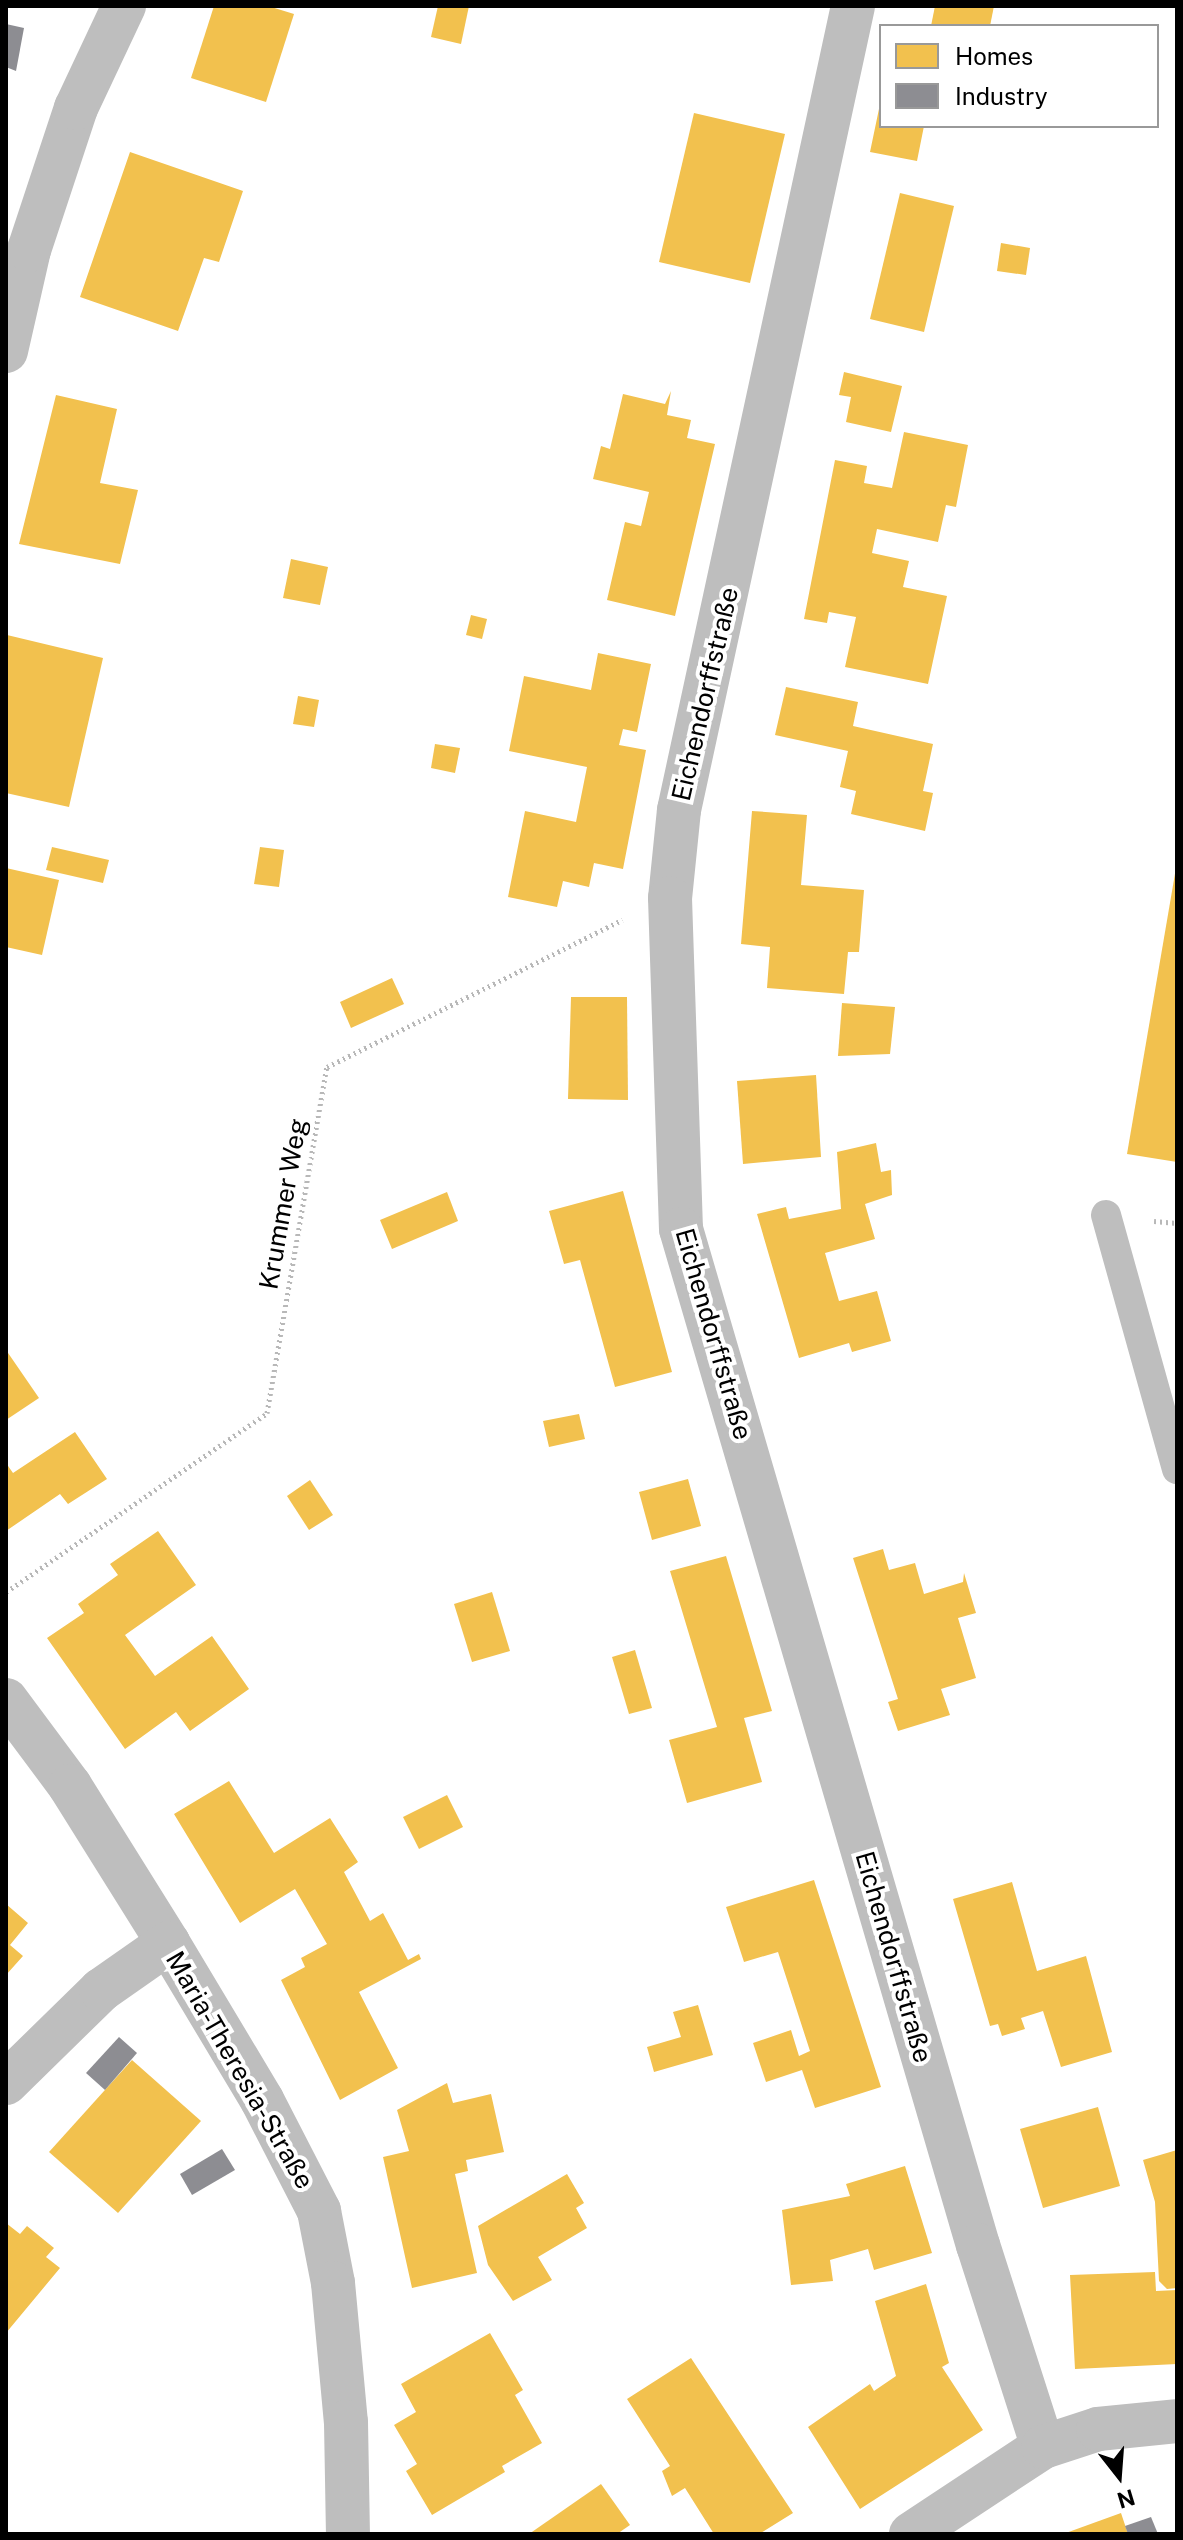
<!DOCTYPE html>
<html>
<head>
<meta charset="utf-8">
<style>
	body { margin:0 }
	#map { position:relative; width:1183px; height:2540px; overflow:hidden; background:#fff; font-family:"Public Sans",sans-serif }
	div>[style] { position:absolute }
	.homes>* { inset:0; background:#f2c14e }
	.industry>* { inset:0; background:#8d8d92 }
	.path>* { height:5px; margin-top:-2.5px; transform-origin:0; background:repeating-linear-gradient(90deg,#b8b8b8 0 2px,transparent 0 6px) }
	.service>* { height:30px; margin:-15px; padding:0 15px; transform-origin:15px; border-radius:15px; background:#bebebe }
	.minor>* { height:44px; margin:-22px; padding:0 22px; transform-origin:22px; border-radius:22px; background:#bebebe }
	span { translate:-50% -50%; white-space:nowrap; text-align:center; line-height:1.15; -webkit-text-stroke:8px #fff; paint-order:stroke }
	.street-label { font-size:26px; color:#000 }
	.frame { position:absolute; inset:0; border:8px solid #000; pointer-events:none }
	.legend { position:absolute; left:879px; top:24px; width:280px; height:104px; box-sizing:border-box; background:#fff; border:2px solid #999; margin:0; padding:10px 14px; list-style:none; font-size:24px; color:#000 }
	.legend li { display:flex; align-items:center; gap:16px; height:40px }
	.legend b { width:40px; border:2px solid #999 }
	.north { position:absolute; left:1079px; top:2436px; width:80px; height:80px; -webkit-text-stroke:6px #fff; paint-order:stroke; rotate:163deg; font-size:22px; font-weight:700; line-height:32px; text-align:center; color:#000 }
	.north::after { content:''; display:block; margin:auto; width:28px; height:36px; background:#000; clip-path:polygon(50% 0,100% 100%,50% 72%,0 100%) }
</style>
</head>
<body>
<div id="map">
	<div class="homes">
		<i style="clip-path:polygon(214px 6px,268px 6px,294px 14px,266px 102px,191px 78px)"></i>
		<i style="clip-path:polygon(438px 6px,469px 6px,461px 44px,431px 37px)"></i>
		<i style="clip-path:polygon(935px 6px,994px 6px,990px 26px,931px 26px)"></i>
		<i style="clip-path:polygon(880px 104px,881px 126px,924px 126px,917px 161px,870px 152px)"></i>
		<i style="clip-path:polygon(694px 113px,785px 134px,750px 283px,659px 262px)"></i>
		<i style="clip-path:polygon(130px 152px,243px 191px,219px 262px,204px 258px,178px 331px,80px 297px)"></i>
		<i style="clip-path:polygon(900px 193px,954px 206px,924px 332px,870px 319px)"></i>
		<i style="clip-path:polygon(1001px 243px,1030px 248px,1026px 275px,997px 271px)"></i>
		<i style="clip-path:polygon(844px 372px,902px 386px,891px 432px,846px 422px,851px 397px,839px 395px)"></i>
		<i style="clip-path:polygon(671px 391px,667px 415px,691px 420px,687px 438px,715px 444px,675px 616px,607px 600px,625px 522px,641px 526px,649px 492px,593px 479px,601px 446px,610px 449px,623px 394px,665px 404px)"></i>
		<i style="clip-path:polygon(56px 395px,117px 409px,100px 483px,138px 490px,120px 564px,19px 544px)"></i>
		<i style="clip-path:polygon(904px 432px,968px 445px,956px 507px,946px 505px,938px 542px,877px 529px,872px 553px,909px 561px,903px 587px,947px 596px,928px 684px,845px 667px,856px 617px,829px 612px,827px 623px,804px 619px,835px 460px,867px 466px,864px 483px,892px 488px)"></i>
		<i style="clip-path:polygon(291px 559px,328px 567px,320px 605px,283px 598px)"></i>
		<i style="clip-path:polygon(471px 615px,487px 619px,482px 639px,466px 635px)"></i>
		<i style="clip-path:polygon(7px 635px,103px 658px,69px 807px,6px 793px)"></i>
		<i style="clip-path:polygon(598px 653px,651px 664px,637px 732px,623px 729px,619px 745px,646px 750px,623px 869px,594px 863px,589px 887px,563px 881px,557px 907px,508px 897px,525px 811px,576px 822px,587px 767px,509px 751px,524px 676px,591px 690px)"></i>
		<i style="clip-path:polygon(786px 687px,858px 702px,853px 726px,933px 744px,923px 791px,933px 793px,925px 831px,851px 814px,856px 791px,840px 787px,848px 751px,775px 735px)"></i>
		<i style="clip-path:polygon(298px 696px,319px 700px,314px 727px,293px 724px)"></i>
		<i style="clip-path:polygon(435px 744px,460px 748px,455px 773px,431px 768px)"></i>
		<i style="clip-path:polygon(752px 811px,807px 815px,801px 885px,864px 890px,859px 952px,848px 952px,844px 994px,767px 988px,770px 947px,741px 944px)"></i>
		<i style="clip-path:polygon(52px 847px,109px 860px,103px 883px,46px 870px)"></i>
		<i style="clip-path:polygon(260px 847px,284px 850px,279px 887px,254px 884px)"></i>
		<i style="clip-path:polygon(1177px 862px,1177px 1162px,1127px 1154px)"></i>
		<i style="clip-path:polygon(6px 868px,59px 880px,42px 955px,6px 947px)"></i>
		<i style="clip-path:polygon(392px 978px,404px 1004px,351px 1028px,340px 1002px)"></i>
		<i style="clip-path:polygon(571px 997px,627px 997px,628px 1100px,568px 1099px)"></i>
		<i style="clip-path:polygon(842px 1003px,895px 1007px,890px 1054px,838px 1056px)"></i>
		<i style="clip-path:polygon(816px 1075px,821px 1157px,743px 1164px,737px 1081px)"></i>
		<i style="clip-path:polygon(876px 1143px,881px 1172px,891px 1170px,892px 1195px,865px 1204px,875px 1239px,825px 1253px,839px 1301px,877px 1291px,891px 1341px,852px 1352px,849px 1343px,799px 1358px,757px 1214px,786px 1207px,789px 1219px,841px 1209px,837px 1152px)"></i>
		<i style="clip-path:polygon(623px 1191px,672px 1372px,615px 1387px,580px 1260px,564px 1264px,549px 1211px)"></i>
		<i style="clip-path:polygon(447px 1192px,458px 1221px,392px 1249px,380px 1220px)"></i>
		<i style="clip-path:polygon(6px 1350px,39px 1398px,6px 1420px)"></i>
		<i style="clip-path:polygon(579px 1414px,585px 1439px,549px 1447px,543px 1421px)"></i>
		<i style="clip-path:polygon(75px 1432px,107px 1479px,68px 1504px,60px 1494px,6px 1531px,6px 1463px,13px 1473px)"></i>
		<i style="clip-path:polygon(688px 1479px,701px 1526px,652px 1540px,639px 1492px)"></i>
		<i style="clip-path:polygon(310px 1480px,333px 1515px,309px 1530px,287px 1496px)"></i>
		<i style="clip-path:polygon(158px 1531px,196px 1585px,125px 1635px,155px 1676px,212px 1636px,249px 1689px,190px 1731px,176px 1712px,125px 1749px,47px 1638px,84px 1613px,78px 1604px,118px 1575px,110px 1564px)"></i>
		<i style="clip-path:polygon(883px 1549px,889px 1570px,915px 1563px,924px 1594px,963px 1582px,964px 1573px,976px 1613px,958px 1618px,976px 1678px,941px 1689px,950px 1715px,898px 1731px,888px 1702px,898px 1699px,853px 1558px)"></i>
		<i style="clip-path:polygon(726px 1556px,772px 1711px,744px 1718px,762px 1782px,687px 1803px,669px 1740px,717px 1727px,670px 1571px)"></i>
		<i style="clip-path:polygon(492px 1592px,510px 1651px,472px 1662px,454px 1604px)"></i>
		<i style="clip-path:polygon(635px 1650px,652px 1708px,629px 1714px,612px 1657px)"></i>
		<i style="clip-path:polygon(229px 1781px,274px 1853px,330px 1818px,358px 1862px,344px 1872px,370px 1921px,383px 1913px,408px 1960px,419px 1954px,421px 1959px,359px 1992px,398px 2068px,340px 2100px,281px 1980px,305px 1967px,301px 1958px,327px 1944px,295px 1889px,240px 1923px,174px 1814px)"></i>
		<i style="clip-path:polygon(447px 1795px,463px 1827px,419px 1849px,403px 1817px)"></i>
		<i style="clip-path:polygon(814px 1880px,881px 2087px,815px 2108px,802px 2070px,766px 2082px,753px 2043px,791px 2030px,799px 2056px,810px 2051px,778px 1952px,744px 1962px,726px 1907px)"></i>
		<i style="clip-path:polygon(1012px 1882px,1037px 1971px,1086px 1956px,1112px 2052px,1061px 2067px,1043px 2011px,1021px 2018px,1025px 2029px,1002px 2036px,998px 2024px,990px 2026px,953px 1899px)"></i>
		<i style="clip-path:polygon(6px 1904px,28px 1923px,10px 1945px,23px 1956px,6px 1975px)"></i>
		<i style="clip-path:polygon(698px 2005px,713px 2055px,654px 2072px,647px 2047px,681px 2037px,673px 2012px)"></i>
		<i style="clip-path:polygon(132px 2060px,201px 2121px,118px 2213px,49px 2152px)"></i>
		<i style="clip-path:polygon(447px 2083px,453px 2103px,491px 2094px,504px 2152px,466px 2160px,468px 2171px,455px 2174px,477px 2273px,412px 2288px,383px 2157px,409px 2151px,397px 2110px)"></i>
		<i style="clip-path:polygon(1098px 2107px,1120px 2186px,1043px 2208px,1020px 2129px)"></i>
		<i style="clip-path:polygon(1177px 2150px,1177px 2288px,1167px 2289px,1159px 2281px,1155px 2202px,1143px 2160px)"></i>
		<i style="clip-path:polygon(905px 2166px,932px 2253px,874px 2270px,868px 2249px,830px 2260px,833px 2281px,791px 2285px,782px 2210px,850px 2196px,846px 2184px)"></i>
		<i style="clip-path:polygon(567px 2174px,584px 2203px,576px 2208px,587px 2228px,538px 2257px,552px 2280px,513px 2301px,488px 2265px,478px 2226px)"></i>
		<i style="clip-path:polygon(6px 2223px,20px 2234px,27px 2226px,54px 2248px,46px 2257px,60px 2268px,6px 2333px)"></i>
		<i style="clip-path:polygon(1155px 2272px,1156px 2291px,1177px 2290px,1177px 2364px,1075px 2369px,1070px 2275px)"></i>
		<i style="clip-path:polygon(926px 2284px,949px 2363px,942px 2367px,983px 2430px,860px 2509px,808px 2427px,870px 2384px,874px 2391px,896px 2376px,875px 2301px)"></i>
		<i style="clip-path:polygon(490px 2333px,523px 2390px,515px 2395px,542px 2443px,502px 2466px,505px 2472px,432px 2515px,406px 2471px,417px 2464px,394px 2425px,416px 2412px,401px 2384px)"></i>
		<i style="clip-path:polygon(691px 2358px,793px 2513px,759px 2534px,714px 2534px,685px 2488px,672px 2496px,662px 2471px,670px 2466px,627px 2399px)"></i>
		<i style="clip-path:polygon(601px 2484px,630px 2525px,617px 2534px,529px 2534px)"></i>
		<i style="clip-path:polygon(1121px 2513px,1128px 2534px,1063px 2534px)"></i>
	</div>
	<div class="industry">
		<i style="clip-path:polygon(6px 24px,24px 28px,16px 71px,6px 67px)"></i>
		<i style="clip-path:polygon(119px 2037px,137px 2053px,105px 2090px,86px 2073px)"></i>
		<i style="clip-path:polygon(222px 2149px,235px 2170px,192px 2195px,180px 2174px)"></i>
		<i style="clip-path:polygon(1151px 2517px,1158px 2534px,1128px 2534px,1125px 2526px)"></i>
	</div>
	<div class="path">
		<i style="left:1154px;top:1221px;width:23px;rotate:5deg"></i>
		<i style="left:6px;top:1592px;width:316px;rotate:-34.4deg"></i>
		<i style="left:267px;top:1413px;width:351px;rotate:-80.2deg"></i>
		<i style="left:327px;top:1067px;width:330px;rotate:-26.5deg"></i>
	</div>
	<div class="service">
		<i style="left:1106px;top:1215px;width:264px;rotate:74.4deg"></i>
	</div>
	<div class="minor">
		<i style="left:853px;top:6px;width:823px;rotate:102.21deg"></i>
		<i style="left:679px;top:810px;width:88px;rotate:95.8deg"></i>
		<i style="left:670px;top:898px;width:331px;rotate:88.1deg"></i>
		<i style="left:681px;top:1229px;width:1059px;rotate:73.71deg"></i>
		<i style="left:978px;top:2245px;width:212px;rotate:72.2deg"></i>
		<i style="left:6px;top:351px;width:104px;rotate:-77.2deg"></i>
		<i style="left:29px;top:250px;width:150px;rotate:-71.7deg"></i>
		<i style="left:76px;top:108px;width:113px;rotate:-64.8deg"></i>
		<i style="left:6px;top:1700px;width:107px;rotate:53.3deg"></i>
		<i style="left:70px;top:1786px;width:185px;rotate:58deg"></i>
		<i style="left:168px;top:1943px;width:183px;rotate:59.1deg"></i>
		<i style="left:262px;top:2100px;width:125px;rotate:62.8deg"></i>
		<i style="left:319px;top:2211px;width:73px;rotate:79deg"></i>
		<i style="left:333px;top:2283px;width:140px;rotate:84.7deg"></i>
		<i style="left:346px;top:2422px;width:112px;rotate:89deg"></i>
		<i style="left:6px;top:2083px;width:133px;rotate:-44.4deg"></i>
		<i style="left:101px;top:1990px;width:82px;rotate:-35deg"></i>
		<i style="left:911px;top:2534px;width:158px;rotate:-33.4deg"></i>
		<i style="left:1043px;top:2447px;width:58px;rotate:-18.1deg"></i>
		<i style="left:1098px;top:2429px;width:79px;rotate:-5.8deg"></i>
	</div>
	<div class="street-label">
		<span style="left:705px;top:694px;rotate:-77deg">Eichendorffstraße</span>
		<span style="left:283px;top:1204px;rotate:-80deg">Krummer Weg</span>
		<span style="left:714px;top:1334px;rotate:74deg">Eichendorffstraße</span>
		<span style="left:894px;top:1957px;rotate:74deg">Eichendorffstraße</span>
		<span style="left:240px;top:2070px;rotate:60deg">Maria-Theresia-Straße</span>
	</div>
	<div class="frame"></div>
	<ul class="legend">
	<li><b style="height:22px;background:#f2c14e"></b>Homes</li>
	<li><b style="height:22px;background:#8d8d92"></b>Industry</li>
	</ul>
	<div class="north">N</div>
</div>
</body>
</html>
